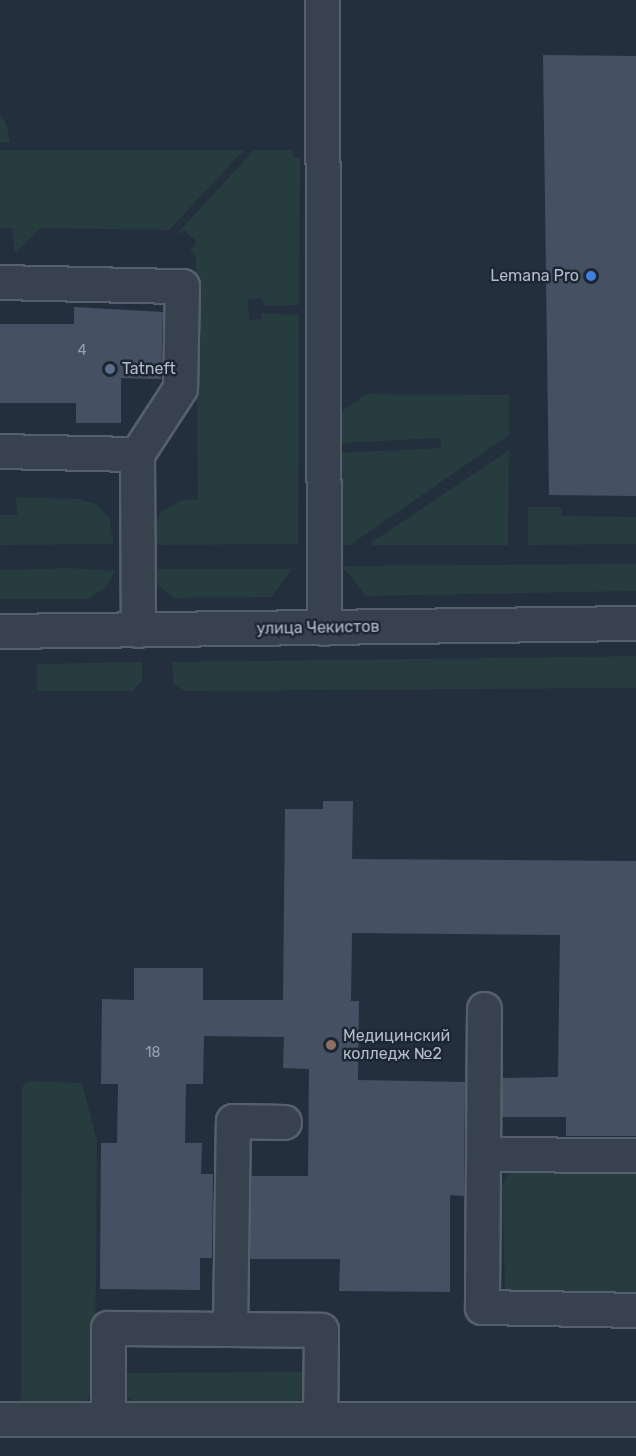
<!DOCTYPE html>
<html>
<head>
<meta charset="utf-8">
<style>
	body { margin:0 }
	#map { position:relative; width:636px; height:1456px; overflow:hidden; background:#242f3e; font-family:Rubik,sans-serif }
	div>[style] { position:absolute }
	.green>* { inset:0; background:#263c3f }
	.building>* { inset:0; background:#455162 }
	.roads { filter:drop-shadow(2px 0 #565f6c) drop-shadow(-2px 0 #565f6c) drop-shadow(0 2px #565f6c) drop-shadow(0 -2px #565f6c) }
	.minor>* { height:33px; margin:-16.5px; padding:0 16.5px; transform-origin:16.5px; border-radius:16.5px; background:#38414e }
	.dots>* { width:16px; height:16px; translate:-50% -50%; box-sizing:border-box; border:3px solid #1d2633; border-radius:50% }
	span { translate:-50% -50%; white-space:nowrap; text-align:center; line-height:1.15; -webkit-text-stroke:5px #1d2633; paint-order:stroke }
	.number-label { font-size:14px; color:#98a1af }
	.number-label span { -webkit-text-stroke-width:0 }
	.poi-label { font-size:16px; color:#b4bcc9 }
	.right { translate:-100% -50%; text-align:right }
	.left { translate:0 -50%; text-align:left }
	.street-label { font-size:16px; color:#b4bcc9 }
</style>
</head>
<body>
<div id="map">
	<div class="green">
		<i style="clip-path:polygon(0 115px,6px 123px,10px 142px,0 142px)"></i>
		<i style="clip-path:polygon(0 150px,244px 150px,169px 230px,41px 228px,15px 253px,12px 228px,0 228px)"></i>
		<i style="clip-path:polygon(254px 150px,293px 150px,293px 157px,300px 158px,299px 305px,265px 306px,261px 298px,248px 299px,249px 320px,262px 319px,262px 313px,299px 315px,298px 544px,151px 545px,153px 528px,162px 511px,180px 501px,198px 499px,196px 256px,190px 250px,197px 242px,184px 230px,175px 236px)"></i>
		<i style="clip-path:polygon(366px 394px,509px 395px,509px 435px,350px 545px,338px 545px,339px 453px,441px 448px,440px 438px,339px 443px,341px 412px)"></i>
		<i style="clip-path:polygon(509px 450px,508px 545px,372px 545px,372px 542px)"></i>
		<i style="clip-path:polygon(16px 497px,78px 499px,96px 504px,109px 518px,114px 544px,0 545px,0 515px,17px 515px)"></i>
		<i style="clip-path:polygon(528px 507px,561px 507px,562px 516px,636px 517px,636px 544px,528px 545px)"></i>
		<i style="clip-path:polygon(636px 564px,636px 591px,366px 596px,342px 566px)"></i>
		<i style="clip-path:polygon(70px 568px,115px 571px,107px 586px,89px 599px,0 599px,0 570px)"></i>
		<i style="clip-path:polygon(151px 569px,292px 569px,271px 597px,174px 598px,158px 585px)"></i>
		<i style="clip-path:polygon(636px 656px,636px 688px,186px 691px,174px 685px,172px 662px)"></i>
		<i style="clip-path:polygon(142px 662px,142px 680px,133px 691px,37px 691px,37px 664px)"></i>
		<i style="clip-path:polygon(30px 1081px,82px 1083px,97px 1141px,95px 1384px,90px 1398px,81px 1403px,21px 1402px,22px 1087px)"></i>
		<i style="clip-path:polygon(636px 1164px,636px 1303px,511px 1296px,505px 1290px,502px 1185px,511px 1170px)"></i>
		<i style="clip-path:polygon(304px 1372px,304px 1395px,296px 1404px,136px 1402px,122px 1395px,120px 1373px)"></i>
	</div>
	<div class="building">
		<i style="clip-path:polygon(543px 55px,636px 56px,636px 496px,549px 495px)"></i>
		<i style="clip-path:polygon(74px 307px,163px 312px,161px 379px,121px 378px,121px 423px,76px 423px,76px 403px,0 403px,0 324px,74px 324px)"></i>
		<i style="clip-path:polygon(323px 801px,353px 801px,352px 859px,636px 861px,636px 1136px,566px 1136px,566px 1117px,502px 1117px,502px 1078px,558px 1077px,560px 935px,352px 933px,351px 1001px,359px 1001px,358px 1080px,465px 1082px,464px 1196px,450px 1195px,450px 1292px,339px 1291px,340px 1259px,250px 1259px,251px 1176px,308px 1176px,309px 1069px,283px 1068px,284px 1037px,204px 1036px,203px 1084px,186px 1084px,185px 1143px,202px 1143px,201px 1174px,213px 1174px,212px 1258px,200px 1258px,200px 1290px,100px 1289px,101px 1143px,117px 1143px,118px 1084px,101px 1084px,102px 999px,134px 1000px,134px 968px,203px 968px,203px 1000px,283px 1000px,285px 809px,323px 809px)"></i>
	</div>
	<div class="roads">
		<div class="minor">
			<i style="left:322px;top:0;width:628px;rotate:89.82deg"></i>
			<i style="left:0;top:282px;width:182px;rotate:1.3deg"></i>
			<i style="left:182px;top:286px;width:102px;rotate:91.1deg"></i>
			<i style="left:180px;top:388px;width:79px;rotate:123.1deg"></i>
			<i style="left:137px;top:454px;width:176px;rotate:89.7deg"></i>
			<i style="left:0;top:451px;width:137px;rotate:1.3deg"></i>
			<i style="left:0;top:631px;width:636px;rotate:-0.72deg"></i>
			<i style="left:484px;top:1009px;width:298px;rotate:90.4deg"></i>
			<i style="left:482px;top:1307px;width:154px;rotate:1.1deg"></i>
			<i style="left:483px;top:1154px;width:153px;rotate:0.4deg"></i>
			<i style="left:230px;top:1329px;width:208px;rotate:-89.2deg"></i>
			<i style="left:233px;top:1121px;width:51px;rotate:1.1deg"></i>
			<i style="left:0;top:1419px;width:636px"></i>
			<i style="left:108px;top:1419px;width:91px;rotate:-90deg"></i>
			<i style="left:108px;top:1328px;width:213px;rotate:0.5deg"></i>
			<i style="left:321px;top:1330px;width:89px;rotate:90.6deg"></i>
		</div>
	</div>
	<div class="dots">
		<i style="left:591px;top:276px;background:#3f7fe0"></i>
		<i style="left:110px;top:369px;background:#5c6f8a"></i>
		<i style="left:331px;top:1045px;background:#8d6e63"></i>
	</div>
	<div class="number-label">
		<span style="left:82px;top:351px">4</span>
		<span style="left:153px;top:1053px">18</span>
	</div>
	<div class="poi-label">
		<span class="right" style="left:579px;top:276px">Lemana Pro</span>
		<span class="left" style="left:122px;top:369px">Tatneft</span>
		<span class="left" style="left:343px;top:1045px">Медицинский<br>колледж №2</span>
	</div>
	<div class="street-label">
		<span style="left:318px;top:628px;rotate:-1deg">улица Чекистов</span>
	</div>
</div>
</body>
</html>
